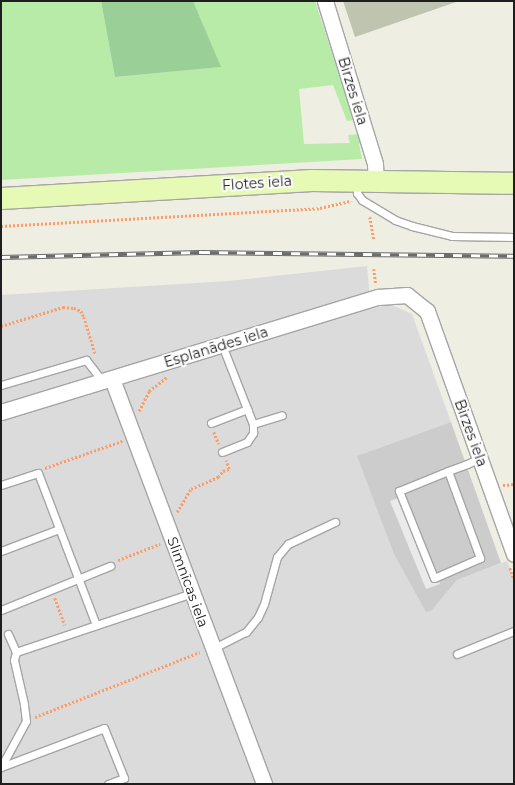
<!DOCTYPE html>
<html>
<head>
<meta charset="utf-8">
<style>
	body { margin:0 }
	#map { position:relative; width:515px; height:785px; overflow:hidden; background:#efeee3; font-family:Montserrat,sans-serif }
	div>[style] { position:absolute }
	.residential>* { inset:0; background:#dcdbdb }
	.religious>* { inset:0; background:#ccc }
	.construction>* { inset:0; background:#bec4af }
	.grass>* { inset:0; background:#b8eaa8 }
	.forest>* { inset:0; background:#9acf97 }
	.parking>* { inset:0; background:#eaeaea }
	.path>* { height:2.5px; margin-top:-1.25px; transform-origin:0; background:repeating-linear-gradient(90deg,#fc9c67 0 2px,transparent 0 4px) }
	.roads { filter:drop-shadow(1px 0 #a5a5a5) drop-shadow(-1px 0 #a5a5a5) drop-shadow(0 1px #a5a5a5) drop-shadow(0 -1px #a5a5a5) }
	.lane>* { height:7px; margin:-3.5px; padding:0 3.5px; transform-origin:3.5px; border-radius:3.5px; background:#fff }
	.street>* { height:15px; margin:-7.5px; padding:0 7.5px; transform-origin:7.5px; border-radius:7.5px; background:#fff }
	.secondary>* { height:21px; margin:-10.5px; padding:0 10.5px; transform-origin:10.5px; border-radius:10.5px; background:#e6fab6 }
	.rail>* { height:4.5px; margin-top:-2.25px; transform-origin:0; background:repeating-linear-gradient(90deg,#fff 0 9px,#6c6c6c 0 18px); box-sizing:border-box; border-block:1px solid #6c6c6c }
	span { translate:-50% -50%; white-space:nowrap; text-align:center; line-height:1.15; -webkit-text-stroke:4px #fff; paint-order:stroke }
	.street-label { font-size:14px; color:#1e1e1e }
	.frame { position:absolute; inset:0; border:2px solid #1e1e1e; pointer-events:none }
</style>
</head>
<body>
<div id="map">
	<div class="residential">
		<i style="clip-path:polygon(367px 266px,371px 309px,390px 304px,412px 314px,451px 422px,358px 456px,432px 610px,457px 580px,507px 561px,514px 578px,514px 784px,1px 784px,1px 295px,228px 281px)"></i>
	</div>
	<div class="religious">
		<i style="clip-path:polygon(451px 422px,501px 563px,457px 580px,432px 610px,426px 612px,394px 554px,357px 456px)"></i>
	</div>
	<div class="construction">
		<i style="clip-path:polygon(343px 1px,459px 1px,355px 37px)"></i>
	</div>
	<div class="grass">
		<i style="clip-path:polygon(1px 1px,101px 1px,115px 77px,220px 67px,193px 1px,315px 1px,354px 120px,347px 121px,333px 85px,299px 89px,304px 144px,350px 143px,348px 135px,359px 134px,363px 141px,359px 144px,362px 159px,1px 180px)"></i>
	</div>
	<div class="forest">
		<i style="clip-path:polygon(101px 1px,193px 1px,221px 67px,115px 77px)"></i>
	</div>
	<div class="parking">
		<i style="clip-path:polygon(403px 496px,440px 584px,426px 589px,390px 501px)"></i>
	</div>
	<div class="path">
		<i style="left:370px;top:217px;width:23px;rotate:80deg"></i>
		<i style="left:1px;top:226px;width:320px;rotate:-3.2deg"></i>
		<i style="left:320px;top:208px;width:32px;rotate:-13deg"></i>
		<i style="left:374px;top:269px;width:16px;rotate:83deg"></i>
		<i style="left:1px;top:326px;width:65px;rotate:-17deg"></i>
		<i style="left:63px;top:307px;width:11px;rotate:5deg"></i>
		<i style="left:74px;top:308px;width:8px;rotate:23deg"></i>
		<i style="left:81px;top:311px;width:7px;rotate:63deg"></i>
		<i style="left:84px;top:317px;width:39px;rotate:73deg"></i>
		<i style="left:139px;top:411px;width:22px;rotate:-63deg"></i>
		<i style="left:149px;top:391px;width:23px;rotate:-38deg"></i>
		<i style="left:214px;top:432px;width:13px;rotate:67deg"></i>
		<i style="left:45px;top:468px;width:82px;rotate:-19.3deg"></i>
		<i style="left:503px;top:485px;width:11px;rotate:-5deg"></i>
		<i style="left:177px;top:512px;width:27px;rotate:-59deg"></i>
		<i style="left:191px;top:489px;width:30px;rotate:-24deg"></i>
		<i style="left:218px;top:477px;width:8px;rotate:-50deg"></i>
		<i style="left:223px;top:471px;width:6px;rotate:-18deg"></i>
		<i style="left:229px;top:469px;width:9px;rotate:-111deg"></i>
		<i style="left:118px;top:560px;width:45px;rotate:-20.9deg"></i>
		<i style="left:510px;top:568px;width:12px;rotate:70deg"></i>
		<i style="left:55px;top:598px;width:29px;rotate:70deg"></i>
		<i style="left:35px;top:717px;width:177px;rotate:-21.5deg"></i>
	</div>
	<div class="roads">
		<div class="lane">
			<i style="left:357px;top:182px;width:11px;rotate:90deg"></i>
			<i style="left:357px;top:193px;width:9px;rotate:54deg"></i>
			<i style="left:362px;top:200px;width:39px;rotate:31deg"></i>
			<i style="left:395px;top:220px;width:18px;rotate:19deg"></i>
			<i style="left:412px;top:226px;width:41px;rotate:14deg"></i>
			<i style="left:452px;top:236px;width:62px;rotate:0.9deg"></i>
			<i style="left:222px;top:345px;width:85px;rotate:68.6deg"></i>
			<i style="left:253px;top:424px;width:30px;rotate:-17deg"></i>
			<i style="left:1px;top:385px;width:89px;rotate:-16.4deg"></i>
			<i style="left:86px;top:360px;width:28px;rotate:52deg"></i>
			<i style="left:211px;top:423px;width:39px;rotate:-21deg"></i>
			<i style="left:222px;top:452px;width:27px;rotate:-22deg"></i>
			<i style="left:247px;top:442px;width:11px;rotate:-56deg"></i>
			<i style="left:253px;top:433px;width:9px;rotate:-90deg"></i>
			<i style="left:448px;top:471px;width:93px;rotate:69.8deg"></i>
			<i style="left:480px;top:558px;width:50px;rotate:156.5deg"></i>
			<i style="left:434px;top:578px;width:94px;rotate:-111.9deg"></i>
			<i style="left:399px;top:491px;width:53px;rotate:-22.2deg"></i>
			<i style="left:448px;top:471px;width:20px;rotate:-20deg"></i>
			<i style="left:467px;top:464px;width:14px;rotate:-25deg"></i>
			<i style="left:1px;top:485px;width:39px;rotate:-18deg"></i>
			<i style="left:38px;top:473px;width:163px;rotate:69.1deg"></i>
			<i style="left:1px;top:551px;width:62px;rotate:-20.8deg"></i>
			<i style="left:1px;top:610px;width:118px;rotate:-22deg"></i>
			<i style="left:8px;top:634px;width:20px;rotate:66deg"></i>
			<i style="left:212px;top:649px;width:38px;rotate:-27deg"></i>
			<i style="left:246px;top:632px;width:19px;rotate:-51deg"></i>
			<i style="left:258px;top:617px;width:14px;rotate:-65deg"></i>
			<i style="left:264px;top:604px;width:49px;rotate:-74.5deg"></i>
			<i style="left:277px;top:557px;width:17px;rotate:-50deg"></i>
			<i style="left:288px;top:544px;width:52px;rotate:-25.1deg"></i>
			<i style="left:457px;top:654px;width:61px;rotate:-22deg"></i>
			<i style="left:1px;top:767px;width:52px;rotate:-61.5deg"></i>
			<i style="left:26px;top:721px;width:17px;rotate:-97deg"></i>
			<i style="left:24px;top:704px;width:45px;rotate:-102.8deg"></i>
			<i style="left:14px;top:660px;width:8px;rotate:-76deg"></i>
			<i style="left:16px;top:652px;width:186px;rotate:-18.5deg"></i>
			<i style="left:1px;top:767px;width:110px;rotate:-20.7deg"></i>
			<i style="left:104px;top:728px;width:54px;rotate:68.2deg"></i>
			<i style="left:124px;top:778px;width:17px;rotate:159deg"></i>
		</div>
		<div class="street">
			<i style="left:325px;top:1px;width:170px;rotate:72.9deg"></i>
			<i style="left:375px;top:164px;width:18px;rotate:87deg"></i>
			<i style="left:112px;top:379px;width:433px;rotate:69.4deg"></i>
			<i style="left:1px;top:412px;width:394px;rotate:-17deg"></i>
			<i style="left:378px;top:297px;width:29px;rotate:-4deg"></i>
			<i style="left:407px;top:295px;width:26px;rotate:39deg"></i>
			<i style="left:427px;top:311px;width:258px;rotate:70.3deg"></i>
		</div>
		<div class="secondary">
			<i style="left:1px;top:198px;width:311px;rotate:-3.3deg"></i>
			<i style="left:311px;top:180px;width:203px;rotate:0.8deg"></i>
		</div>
	</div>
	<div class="rail">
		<i style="left:1px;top:257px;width:200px;rotate:-1.4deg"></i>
		<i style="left:201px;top:252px;width:313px;rotate:0.7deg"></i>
	</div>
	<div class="street-label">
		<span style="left:353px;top:91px;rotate:73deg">Birzes iela</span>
		<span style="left:257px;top:183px;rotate:-4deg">Flotes iela</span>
		<span style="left:216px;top:347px;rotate:-17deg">Esplanādes iela</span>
		<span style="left:471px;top:433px;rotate:70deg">Birzes iela</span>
		<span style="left:188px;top:582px;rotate:70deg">Slimnīcas iela</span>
	</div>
	<div class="frame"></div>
</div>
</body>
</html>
